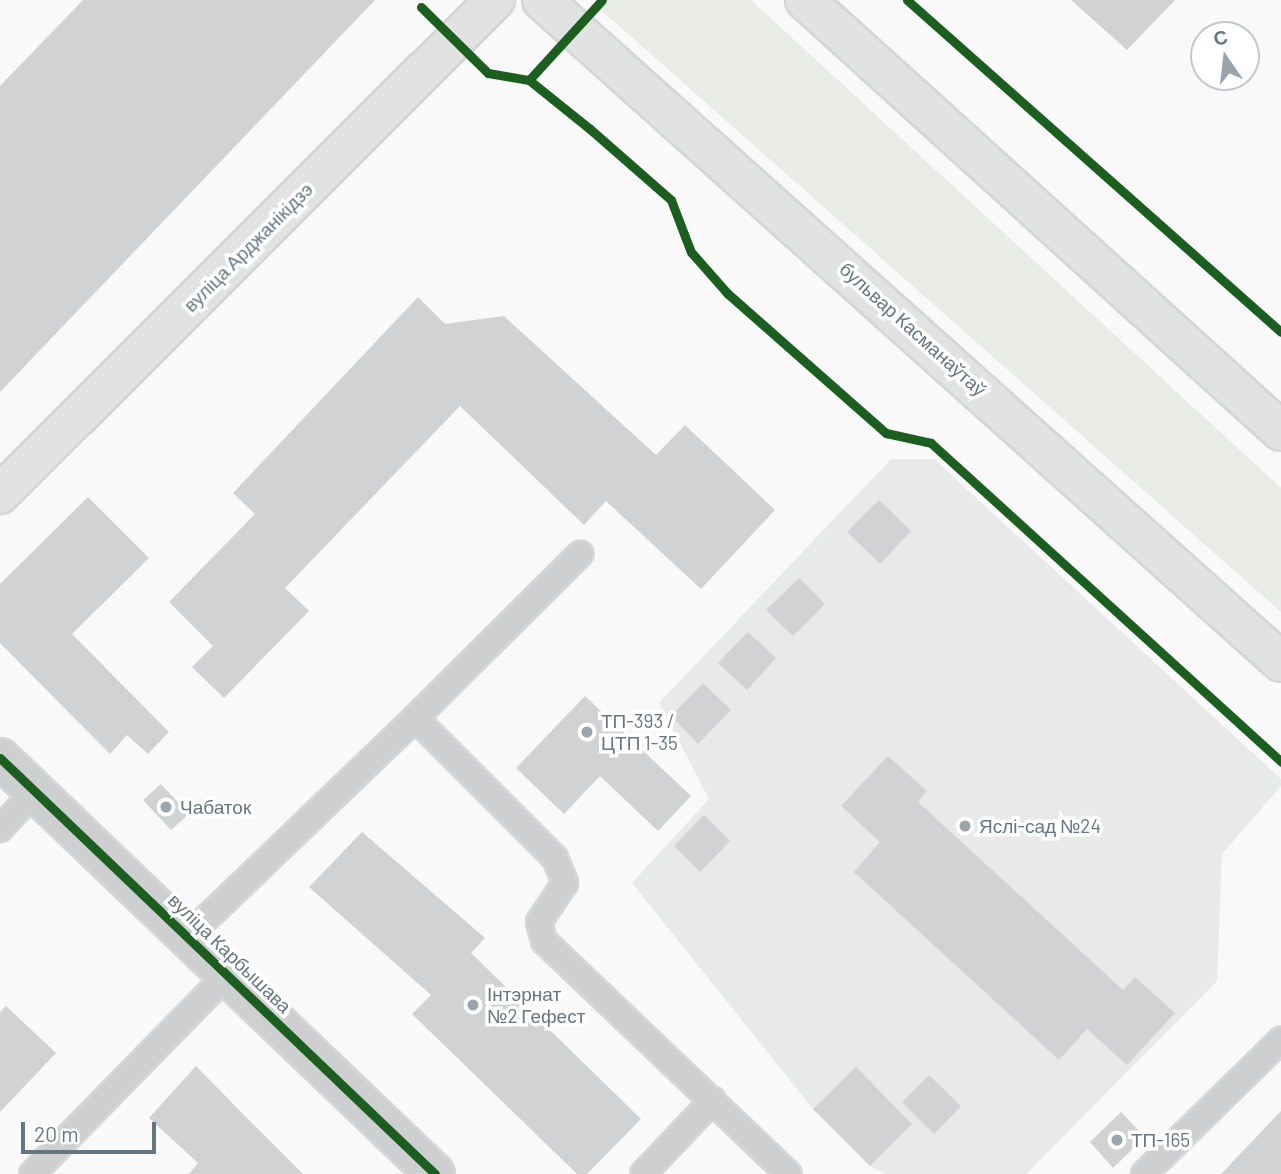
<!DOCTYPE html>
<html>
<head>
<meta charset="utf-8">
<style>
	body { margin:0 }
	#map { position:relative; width:1281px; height:1174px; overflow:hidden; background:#f9f9f9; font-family:Barlow,sans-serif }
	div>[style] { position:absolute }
	.built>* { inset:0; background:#e8e9e9 }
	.green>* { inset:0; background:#e8ebe6 }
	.building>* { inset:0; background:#d0d2d3 }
	.roads { filter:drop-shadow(2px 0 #d5d6d7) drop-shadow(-2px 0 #d5d6d7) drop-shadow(0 2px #d5d6d7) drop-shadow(0 -2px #d5d6d7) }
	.service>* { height:24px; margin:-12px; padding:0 12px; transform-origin:12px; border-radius:12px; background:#cecfd0 }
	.minor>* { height:38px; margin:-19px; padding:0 19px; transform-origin:19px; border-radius:19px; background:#cecfd0 }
	.secondary>* { height:38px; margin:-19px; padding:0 19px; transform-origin:19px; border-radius:19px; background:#e1e2e2 }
	.primary>* { height:38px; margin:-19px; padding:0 19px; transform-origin:19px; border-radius:19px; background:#e1e2e2 }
	.cycleway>* { height:9px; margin:-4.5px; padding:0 4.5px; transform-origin:4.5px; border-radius:4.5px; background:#1b5e20 }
	.dots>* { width:19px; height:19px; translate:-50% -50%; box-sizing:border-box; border:4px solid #fff; border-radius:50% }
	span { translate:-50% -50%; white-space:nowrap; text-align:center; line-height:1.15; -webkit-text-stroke:7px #fff; paint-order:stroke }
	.street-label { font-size:19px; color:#657683 }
	.poi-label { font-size:19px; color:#657683 }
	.left { translate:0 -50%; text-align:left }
	.north { position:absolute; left:1190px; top:21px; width:70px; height:70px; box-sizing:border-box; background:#fff; border:2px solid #c1c8cd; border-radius:50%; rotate:346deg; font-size:19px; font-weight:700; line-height:28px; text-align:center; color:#657683 }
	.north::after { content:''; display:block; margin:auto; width:24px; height:32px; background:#99a4ac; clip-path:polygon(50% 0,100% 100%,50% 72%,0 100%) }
	.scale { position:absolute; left:21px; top:1122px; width:135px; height:32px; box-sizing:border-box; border:4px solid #657683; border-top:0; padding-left:9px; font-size:21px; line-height:24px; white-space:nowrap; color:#657683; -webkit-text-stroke:5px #fff; paint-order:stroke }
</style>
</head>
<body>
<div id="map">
	<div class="built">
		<i style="clip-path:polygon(891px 459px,934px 459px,1281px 779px,1281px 786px,1222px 854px,1217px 981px,1026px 1174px,885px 1174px,870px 1166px,813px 1109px,632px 883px,709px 799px,659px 703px)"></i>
	</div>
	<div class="green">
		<i style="clip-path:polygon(596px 0,751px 0,1281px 488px,1281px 612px,600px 9px)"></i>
	</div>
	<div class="building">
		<i style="clip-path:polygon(83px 0,375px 0,0 392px,0 86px)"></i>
		<i style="clip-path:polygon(1071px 0,1175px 0,1127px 50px)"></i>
		<i style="clip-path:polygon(418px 297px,445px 324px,504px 316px,656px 455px,685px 425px,775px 510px,701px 589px,606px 501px,584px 525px,460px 406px,285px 588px,309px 611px,224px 698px,192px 667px,213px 646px,169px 602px,255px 514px,233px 493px)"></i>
		<i style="clip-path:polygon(88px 497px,149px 558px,72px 634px,169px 732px,148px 754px,127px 735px,110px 754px,0 643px,0 584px)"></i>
		<i style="clip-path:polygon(879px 500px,911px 531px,880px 564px,847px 532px)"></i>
		<i style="clip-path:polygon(799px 578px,825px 604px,793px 636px,766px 610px)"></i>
		<i style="clip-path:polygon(748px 632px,776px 658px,747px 690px,718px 663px)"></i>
		<i style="clip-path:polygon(703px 683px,731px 710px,698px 744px,671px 716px)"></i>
		<i style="clip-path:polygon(585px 696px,691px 796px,658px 831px,600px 776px,564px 814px,516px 768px)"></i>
		<i style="clip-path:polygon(888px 756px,927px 791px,918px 802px,1123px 990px,1135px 977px,1175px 1013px,1127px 1065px,1087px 1029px,1059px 1060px,854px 872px,880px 842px,841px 806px)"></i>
		<i style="clip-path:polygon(161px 784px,189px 814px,171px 830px,143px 800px)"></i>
		<i style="clip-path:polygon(704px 815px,730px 841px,700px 872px,674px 846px)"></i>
		<i style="clip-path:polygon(362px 832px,485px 938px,471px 953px,641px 1119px,587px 1174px,577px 1174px,412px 1014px,431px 995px,309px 887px)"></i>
		<i style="clip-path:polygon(6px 1006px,56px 1053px,0 1112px,0 1012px)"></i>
		<i style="clip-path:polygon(196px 1066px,243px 1114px,303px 1174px,189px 1174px,198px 1163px,149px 1118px)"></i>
		<i style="clip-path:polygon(856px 1067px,912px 1124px,870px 1166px,813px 1109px)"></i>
		<i style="clip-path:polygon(929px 1075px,961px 1106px,934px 1134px,902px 1102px)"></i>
		<i style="clip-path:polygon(1281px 1111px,1281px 1174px,1221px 1174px)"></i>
		<i style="clip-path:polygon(1121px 1112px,1145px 1137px,1113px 1168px,1090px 1142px)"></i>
	</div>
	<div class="roads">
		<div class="service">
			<i style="left:415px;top:718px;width:233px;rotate:-44.8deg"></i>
			<i style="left:0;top:829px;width:52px;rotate:-47.4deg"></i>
			<i style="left:187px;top:937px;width:316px;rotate:-43.8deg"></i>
			<i style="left:415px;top:718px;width:198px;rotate:45deg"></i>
			<i style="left:555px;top:858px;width:27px;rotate:68deg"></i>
			<i style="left:565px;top:883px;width:47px;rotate:123.7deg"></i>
			<i style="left:539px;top:922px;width:20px;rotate:75deg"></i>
			<i style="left:544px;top:941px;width:338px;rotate:43.6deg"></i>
			<i style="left:32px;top:1174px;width:279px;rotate:-45.6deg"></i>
			<i style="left:643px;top:1174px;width:102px;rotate:-46.6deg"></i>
			<i style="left:1144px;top:1174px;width:192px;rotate:-44.4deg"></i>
		</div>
		<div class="minor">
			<i style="left:0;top:758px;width:602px;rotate:43.72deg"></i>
		</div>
		<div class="secondary">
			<i style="left:0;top:494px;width:699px;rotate:-44.94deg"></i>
		</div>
		<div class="primary">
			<i style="left:542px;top:0;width:992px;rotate:41.85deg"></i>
			<i style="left:805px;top:0;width:642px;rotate:42.16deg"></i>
		</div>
	</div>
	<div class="cycleway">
		<i style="left:907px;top:0;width:500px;rotate:41.6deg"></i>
		<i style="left:421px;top:7px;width:94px;rotate:44.6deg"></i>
		<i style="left:488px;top:73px;width:42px;rotate:9.7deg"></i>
		<i style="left:529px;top:80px;width:78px;rotate:38.8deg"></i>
		<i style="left:590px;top:129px;width:108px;rotate:41.2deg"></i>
		<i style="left:671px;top:200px;width:56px;rotate:69deg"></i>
		<i style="left:691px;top:252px;width:55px;rotate:48.7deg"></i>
		<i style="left:727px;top:293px;width:212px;rotate:41.4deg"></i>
		<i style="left:886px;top:433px;width:46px;rotate:12.5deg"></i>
		<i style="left:931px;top:443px;width:474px;rotate:42.3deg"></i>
		<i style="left:529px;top:80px;width:108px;rotate:-47.6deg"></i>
		<i style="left:0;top:758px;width:602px;rotate:43.72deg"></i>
	</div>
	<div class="dots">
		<i style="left:587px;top:732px;background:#99a4ac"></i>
		<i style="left:166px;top:807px;background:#99a4ac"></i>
		<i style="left:965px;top:826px;background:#99a4ac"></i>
		<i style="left:473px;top:1005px;background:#99a4ac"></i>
		<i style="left:1117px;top:1140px;background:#99a4ac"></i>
	</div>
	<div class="street-label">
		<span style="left:248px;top:247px;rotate:-45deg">вуліца Арджанікідзэ</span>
		<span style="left:913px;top:329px;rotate:42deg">бульвар Касманаўтаў</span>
		<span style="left:230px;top:953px;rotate:44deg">вуліца Карбышава</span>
	</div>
	<div class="poi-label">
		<span class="left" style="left:601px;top:732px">ТП-393 /<br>ЦТП 1-35</span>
		<span class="left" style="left:180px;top:807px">Чабаток</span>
		<span class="left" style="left:979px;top:826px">Яслі-сад №24</span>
		<span class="left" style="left:487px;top:1005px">Інтэрнат<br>№2 Гефест</span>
		<span class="left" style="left:1131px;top:1140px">ТП-165</span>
	</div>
	<div class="north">С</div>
	<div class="scale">20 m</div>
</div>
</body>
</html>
